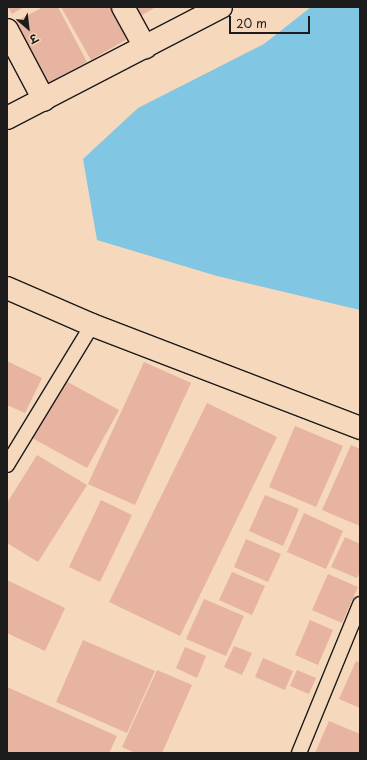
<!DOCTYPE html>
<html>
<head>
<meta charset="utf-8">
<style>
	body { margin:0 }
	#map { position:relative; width:367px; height:760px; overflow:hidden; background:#f6d8bc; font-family:"Playpen Sans","Playpen Sans Deva",sans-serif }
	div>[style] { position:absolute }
	.water>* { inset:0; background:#81c6e2 }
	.building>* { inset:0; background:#e6b4a0 }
	.roads { filter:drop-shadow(1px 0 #1c1c1c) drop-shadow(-1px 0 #1c1c1c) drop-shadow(0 1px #1c1c1c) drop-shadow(0 -1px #1c1c1c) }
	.service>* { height:14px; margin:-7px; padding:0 7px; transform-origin:7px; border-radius:7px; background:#f6d8bc }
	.minor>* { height:22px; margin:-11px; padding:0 11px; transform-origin:11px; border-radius:11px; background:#f6d8bc }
	.tertiary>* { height:22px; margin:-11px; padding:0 11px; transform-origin:11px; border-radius:11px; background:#f6d8bc }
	span { translate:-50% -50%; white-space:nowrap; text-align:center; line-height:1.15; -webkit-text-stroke:3px #f6d8bc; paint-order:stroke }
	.frame { position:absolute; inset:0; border:8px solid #1c1c1c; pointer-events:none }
	.north { position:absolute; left:8px; top:8px; width:40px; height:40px; -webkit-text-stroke:3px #f6d8bc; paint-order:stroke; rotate:152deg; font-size:11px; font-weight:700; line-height:16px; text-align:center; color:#1c1c1c }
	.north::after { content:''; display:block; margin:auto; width:14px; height:18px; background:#1c1c1c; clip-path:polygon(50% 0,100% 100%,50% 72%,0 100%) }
	.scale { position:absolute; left:229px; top:16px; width:81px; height:18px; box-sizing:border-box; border:2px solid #1c1c1c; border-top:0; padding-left:5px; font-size:12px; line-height:14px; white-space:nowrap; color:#1c1c1c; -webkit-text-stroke:3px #f6d8bc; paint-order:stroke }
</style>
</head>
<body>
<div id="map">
	<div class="water">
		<i style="clip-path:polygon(311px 7px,360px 7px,360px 310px,217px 276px,97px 240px,83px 159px,138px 108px,264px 44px)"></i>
	</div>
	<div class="building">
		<i style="clip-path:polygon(8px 7px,24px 7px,12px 14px)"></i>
		<i style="clip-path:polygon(43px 7px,58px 7px,87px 62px,48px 83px,15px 22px)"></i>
		<i style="clip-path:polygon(61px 7px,112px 7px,129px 38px,91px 60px)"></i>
		<i style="clip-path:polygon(131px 7px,156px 7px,137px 18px)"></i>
		<i style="clip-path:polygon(7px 361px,42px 378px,25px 413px,7px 405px)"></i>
		<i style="clip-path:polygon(144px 362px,191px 383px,135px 505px,88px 484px)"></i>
		<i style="clip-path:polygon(64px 380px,119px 410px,87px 468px,32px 438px)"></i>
		<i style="clip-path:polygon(207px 403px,277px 437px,180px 636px,109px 602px)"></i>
		<i style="clip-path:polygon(295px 426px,343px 446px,316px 507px,269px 487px)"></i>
		<i style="clip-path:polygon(351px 445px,360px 449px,360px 526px,322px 510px)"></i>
		<i style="clip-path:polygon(37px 455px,87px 485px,38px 562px,7px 543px,7px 503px)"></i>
		<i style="clip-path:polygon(265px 495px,299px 509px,283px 546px,249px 531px)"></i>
		<i style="clip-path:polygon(101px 500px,132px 515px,100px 582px,69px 567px)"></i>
		<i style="clip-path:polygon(304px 513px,343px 531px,326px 569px,287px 552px)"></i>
		<i style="clip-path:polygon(345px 537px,360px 544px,360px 572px,357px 578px,331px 567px)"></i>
		<i style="clip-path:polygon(246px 539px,281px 554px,268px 582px,234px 567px)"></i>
		<i style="clip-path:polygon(232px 572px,265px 586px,252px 615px,219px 600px)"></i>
		<i style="clip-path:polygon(328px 574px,358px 587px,342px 623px,312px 610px)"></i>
		<i style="clip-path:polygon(7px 580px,65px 608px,45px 651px,7px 633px)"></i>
		<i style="clip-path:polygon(204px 599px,244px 616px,226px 656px,186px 639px)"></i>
		<i style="clip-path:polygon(310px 620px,333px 630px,318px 665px,295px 655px)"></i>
		<i style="clip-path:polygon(83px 640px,155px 671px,127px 733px,56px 702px)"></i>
		<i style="clip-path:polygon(234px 646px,252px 653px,242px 675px,224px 667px)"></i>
		<i style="clip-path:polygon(185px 647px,206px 656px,197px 678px,176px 668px)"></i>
		<i style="clip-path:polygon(263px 658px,293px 671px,285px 690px,255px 677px)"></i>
		<i style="clip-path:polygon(356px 661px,360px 663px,360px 708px,339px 699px)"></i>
		<i style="clip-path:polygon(157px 670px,192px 685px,162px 753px,135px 753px,122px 747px)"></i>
		<i style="clip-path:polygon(297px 670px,316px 678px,309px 694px,290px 686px)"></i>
		<i style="clip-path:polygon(7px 687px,117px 736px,109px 753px,7px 753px)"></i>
		<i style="clip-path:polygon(329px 721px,360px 734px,359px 753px,315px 753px)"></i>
	</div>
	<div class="roads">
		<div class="service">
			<i style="left:7px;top:465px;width:164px;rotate:-58.7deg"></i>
			<i style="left:299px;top:753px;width:161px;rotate:-67.7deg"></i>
		</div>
		<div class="minor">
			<i style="left:123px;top:7px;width:46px;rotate:61.2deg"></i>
			<i style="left:7px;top:30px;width:79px;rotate:62.1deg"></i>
			<i style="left:7px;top:118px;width:241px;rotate:-27.4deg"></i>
		</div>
		<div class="tertiary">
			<i style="left:7px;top:288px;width:93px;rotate:23.5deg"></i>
			<i style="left:92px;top:325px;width:287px;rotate:21deg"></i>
		</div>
	</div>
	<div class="frame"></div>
	<div class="north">उ</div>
	<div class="scale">20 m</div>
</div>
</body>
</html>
